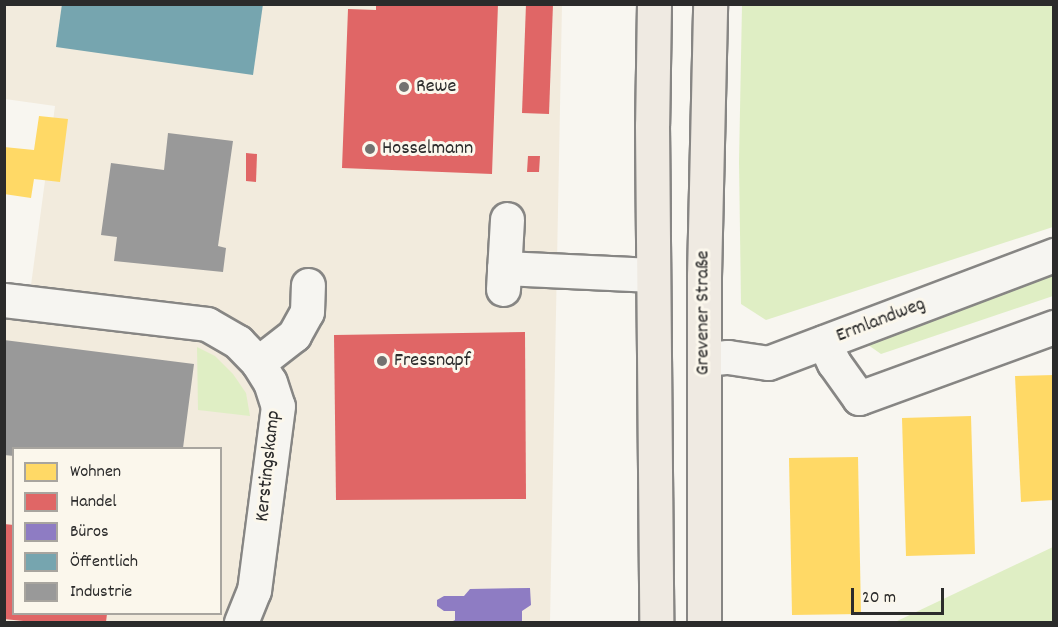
<!DOCTYPE html>
<html>
<head>
<meta charset="utf-8">
<style>
	body { margin:0 }
	#map { position:relative; width:1058px; height:627px; overflow:hidden; background:#f8f6f0; font-family:Dekko,sans-serif }
	div>[style] { position:absolute }
	.built>* { inset:0; background:#f2ebdd }
	.green>* { inset:0; background:#dfeec4 }
	.homes>* { inset:0; background:#ffd966 }
	.shops>* { inset:0; background:#e06666 }
	.offices>* { inset:0; background:#8e7cc3 }
	.public>* { inset:0; background:#76a5af }
	.industry>* { inset:0; background:#999 }
	.roads { filter:drop-shadow(2px 0 #878684) drop-shadow(-2px 0 #878684) drop-shadow(0 2px #878684) drop-shadow(0 -2px #878684) }
	.minor>* { height:33px; margin:-16.5px; padding:0 16.5px; transform-origin:16.5px; border-radius:16.5px; background:#f6f5f1 }
	.major>* { height:33px; margin:-16.5px; padding:0 16.5px; transform-origin:16.5px; border-radius:16.5px; background:#efeae2 }
	.dots>* { width:16px; height:16px; translate:-50% -50%; box-sizing:border-box; border:3px solid #fbf7ec; border-radius:50% }
	span { translate:-50% -50%; white-space:nowrap; text-align:center; line-height:1.15; -webkit-text-stroke:6px #fbf7ec; paint-order:stroke }
	.poi-label { font-size:20px; color:#2b2b2b }
	.left { translate:0 -50%; text-align:left }
	.street-label { font-size:20px; color:#2b2b2b }
	.frame { position:absolute; inset:0; border:6px solid #2b2b2b; pointer-events:none }
	.legend { position:absolute; left:12px; top:447px; width:210px; height:168px; box-sizing:border-box; background:#fbf7ec; border:2px solid #a8a59f; margin:0; padding:8px 10px; list-style:none; font-size:18px; color:#2b2b2b }
	.legend li { display:flex; align-items:center; gap:12px; height:30px }
	.legend b { width:30px; border:2px solid #a8a59f }
	.scale { position:absolute; left:851px; top:588px; width:93px; height:27px; box-sizing:border-box; border:3px solid #2b2b2b; border-top:0; padding-left:8px; font-size:18px; line-height:21px; white-space:nowrap; color:#2b2b2b; -webkit-text-stroke:4px #fbf7ec; paint-order:stroke }
</style>
</head>
<body>
<div id="map">
	<div class="built">
		<i style="clip-path:polygon(evenodd,4px 5px,562px 5px,550px 622px,5px 622px,5px 312px,27px 315px,55px 106px,5px 99px,4px 5px,14px 448px,220px 448px,220px 614px,14px 614px,14px 448px)"></i>
	</div>
	<div class="green">
		<i style="clip-path:polygon(742px 5px,1053px 5px,1053px 227px,766px 320px,741px 304px,739px 162px)"></i>
		<i style="clip-path:polygon(1053px 272px,1053px 296px,881px 354px,861px 340px)"></i>
		<i style="clip-path:polygon(197px 347px,215px 356px,233px 374px,246px 393px,250px 416px,198px 410px)"></i>
		<i style="clip-path:polygon(1053px 547px,1053px 622px,895px 622px)"></i>
	</div>
	<div class="homes">
		<i style="clip-path:polygon(39px 116px,68px 119px,60px 182px,34px 179px,31px 198px,4px 194px,4px 147px,34px 150px)"></i>
		<i style="clip-path:polygon(1054px 375px,1054px 500px,1021px 502px,1015px 376px)"></i>
		<i style="clip-path:polygon(971px 416px,975px 554px,906px 556px,902px 418px)"></i>
		<i style="clip-path:polygon(858px 457px,861px 614px,792px 615px,789px 458px)"></i>
	</div>
	<div class="shops">
		<i style="clip-path:polygon(376px 4px,498px 4px,492px 174px,342px 168px,348px 9px,376px 10px)"></i>
		<i style="clip-path:polygon(526px 4px,553px 4px,549px 114px,522px 113px)"></i>
		<i style="clip-path:polygon(246px 153px,257px 154px,256px 182px,246px 181px)"></i>
		<i style="clip-path:polygon(528px 156px,540px 156px,539px 172px,527px 172px)"></i>
		<i style="clip-path:polygon(525px 332px,526px 499px,336px 500px,334px 335px)"></i>
		<i style="clip-path:polygon(4px 524px,14px 525px,14px 614px,107px 614px,106px 622px,33px 622px,4px 619px)"></i>
	</div>
	<div class="offices">
		<i style="clip-path:polygon(530px 588px,531px 605px,522px 611px,522px 622px,451px 622px,455px 620px,455px 611px,444px 611px,437px 606px,437px 600px,444px 596px,464px 596px,470px 589px)"></i>
	</div>
	<div class="public">
		<i style="clip-path:polygon(62px 4px,263px 4px,253px 75px,56px 47px)"></i>
	</div>
	<div class="industry">
		<i style="clip-path:polygon(168px 133px,233px 141px,218px 246px,226px 248px,223px 272px,114px 261px,117px 237px,101px 235px,111px 163px,164px 170px)"></i>
		<i style="clip-path:polygon(4px 340px,194px 364px,183px 448px,14px 448px,14px 456px,4px 455px)"></i>
	</div>
	<div class="roads">
		<div class="minor">
			<i style="left:504px;top:268px;width:149px;rotate:2.7deg"></i>
			<i style="left:503px;top:289px;width:70px;rotate:-86.7deg"></i>
			<i style="left:4px;top:300px;width:204px;rotate:6.7deg"></i>
			<i style="left:207px;top:324px;width:36px;rotate:30deg"></i>
			<i style="left:238px;top:342px;width:29px;rotate:46deg"></i>
			<i style="left:258px;top:363px;width:22px;rotate:58deg"></i>
			<i style="left:270px;top:382px;width:25px;rotate:72deg"></i>
			<i style="left:278px;top:406px;width:186px;rotate:97.4deg"></i>
			<i style="left:254px;top:590px;width:35px;rotate:112deg"></i>
			<i style="left:824px;top:342px;width:23px;rotate:65deg"></i>
			<i style="left:834px;top:363px;width:43px;rotate:54.5deg"></i>
			<i style="left:859px;top:398px;width:208px;rotate:-20deg"></i>
			<i style="left:704px;top:359px;width:24px;rotate:-5deg"></i>
			<i style="left:728px;top:357px;width:40px;rotate:8.5deg"></i>
			<i style="left:768px;top:363px;width:306px;rotate:-20.7deg"></i>
			<i style="left:258px;top:363px;width:46px;rotate:-37.9deg"></i>
			<i style="left:294px;top:335px;width:26px;rotate:-61deg"></i>
			<i style="left:307px;top:312px;width:27px;rotate:-88deg"></i>
		</div>
		<div class="major">
			<i style="left:654px;top:4px;width:121px;rotate:90.9deg"></i>
			<i style="left:652px;top:125px;width:497px;rotate:89.5deg"></i>
			<i style="left:704px;top:622px;width:346px;rotate:-90deg"></i>
			<i style="left:704px;top:276px;width:272px;rotate:-88.7deg"></i>
		</div>
	</div>
	<div class="dots">
		<i style="left:404px;top:87px;background:#737270"></i>
		<i style="left:370px;top:149px;background:#737270"></i>
		<i style="left:382px;top:361px;background:#737270"></i>
	</div>
	<div class="poi-label">
		<span class="left" style="left:416px;top:87px">Rewe</span>
		<span class="left" style="left:382px;top:149px">Hosselmann</span>
		<span class="left" style="left:394px;top:361px">Fressnapf</span>
	</div>
	<div class="street-label">
		<span style="left:704px;top:313px;rotate:-90deg">Grevener Straße</span>
		<span style="left:881px;top:321px;rotate:-21deg">Ermlandweg</span>
		<span style="left:269px;top:466px;rotate:-84deg">Kerstingskamp</span>
	</div>
	<div class="frame"></div>
	<ul class="legend">
	<li><b style="height:16px;background:#ffd966"></b>Wohnen</li>
	<li><b style="height:16px;background:#e06666"></b>Handel</li>
	<li><b style="height:16px;background:#8e7cc3"></b>Büros</li>
	<li><b style="height:16px;background:#76a5af"></b>Öffentlich</li>
	<li><b style="height:16px;background:#999"></b>Industrie</li>
	</ul>
	<div class="scale">20 m</div>
</div>
</body>
</html>
